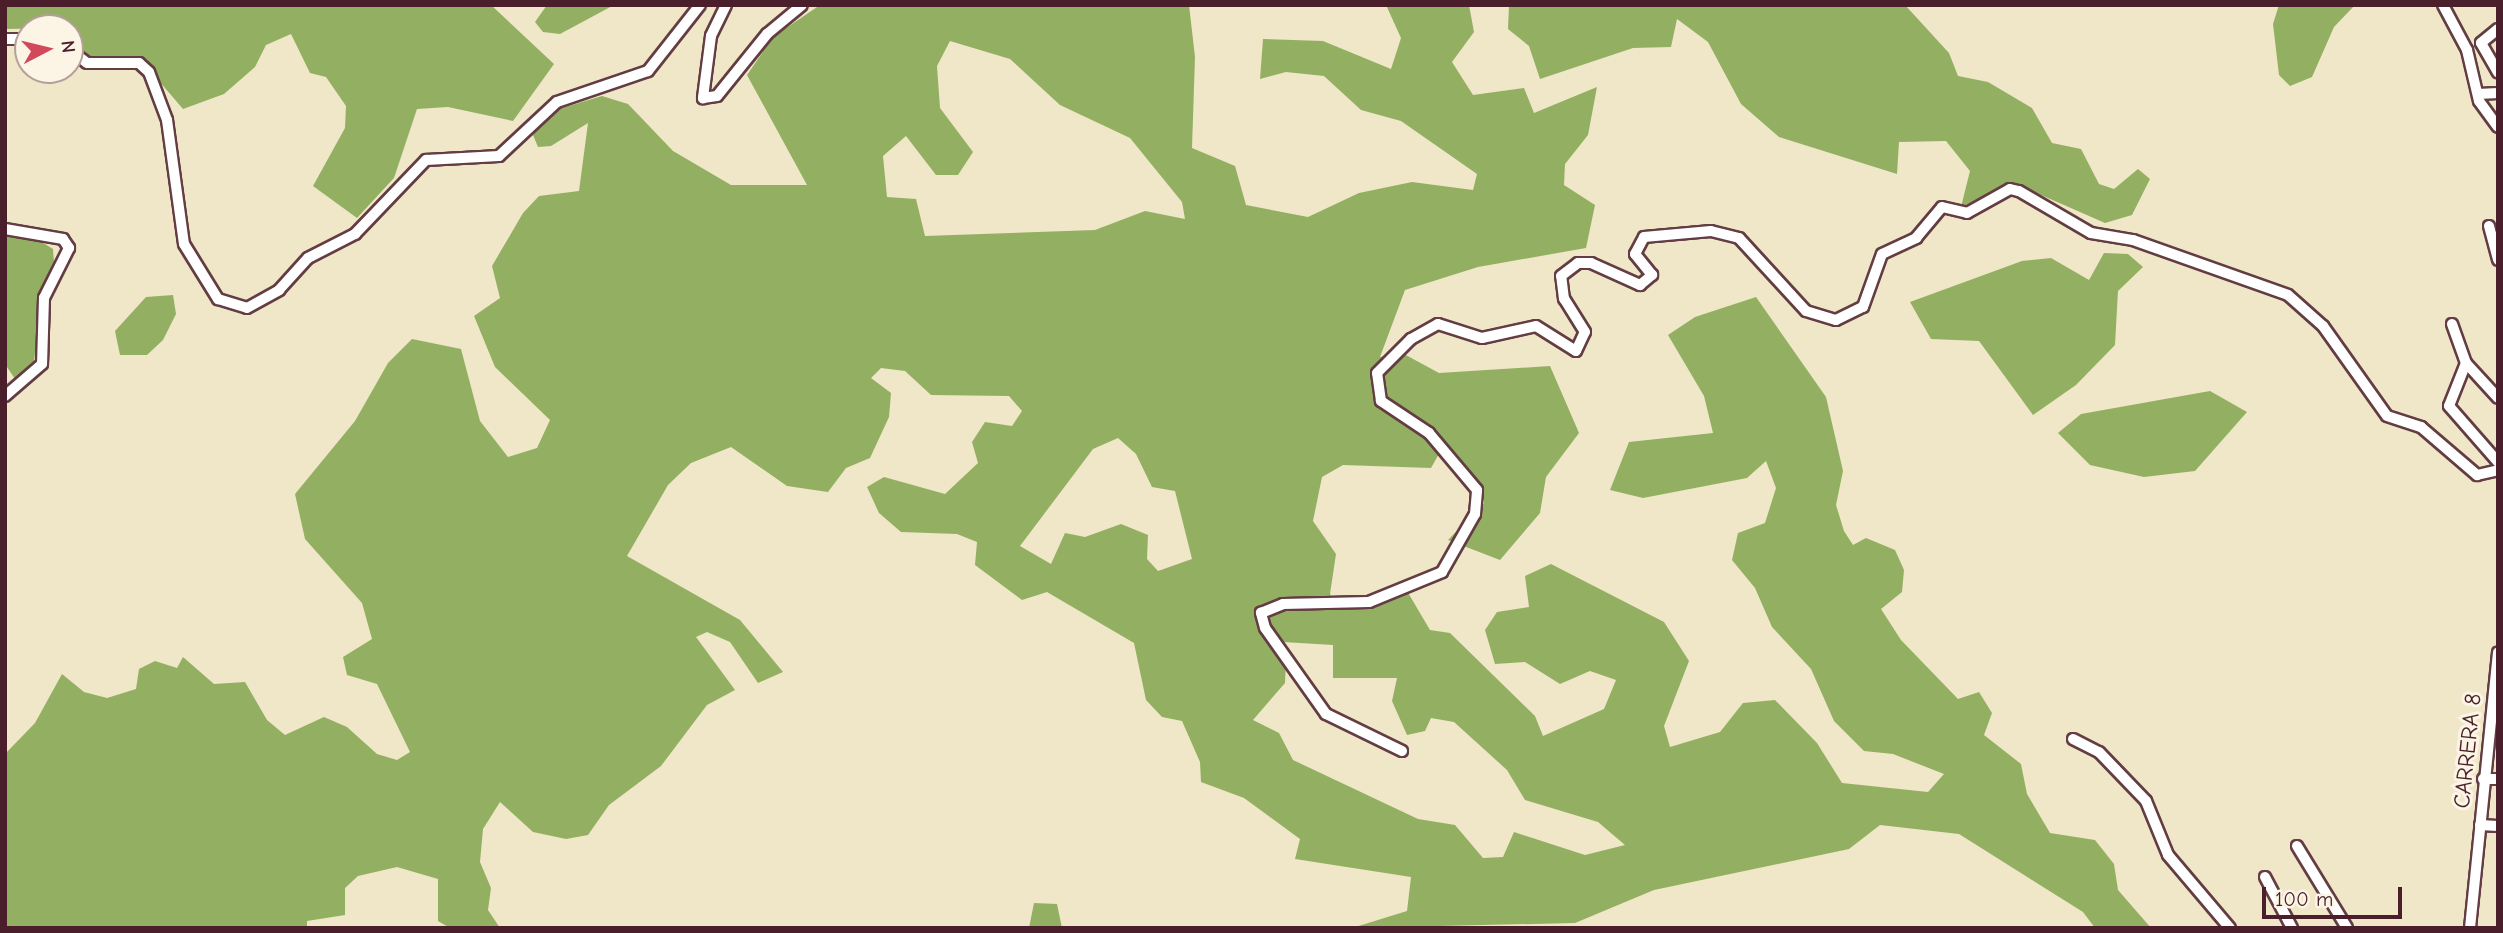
<!DOCTYPE html>
<html>
<head>
<meta charset="utf-8">
<style>
	body { margin:0 }
	#map { position:relative; width:2503px; height:933px; overflow:hidden; background:#f0e6c8; font-family:"Comic Neue",sans-serif }
	div>[style] { position:absolute }
	.forest>* { inset:0; background:#93b062 }
	.roads { filter:drop-shadow(2px 0 #633d43) drop-shadow(-2px 0 #633d43) drop-shadow(0 2px #633d43) drop-shadow(0 -2px #633d43) }
	.minor>* { height:10px; margin:-5px; padding:0 5px; transform-origin:5px; border-radius:5px; background:#fff }
	span { translate:-50% -50%; white-space:nowrap; text-align:center; line-height:1.15; -webkit-text-stroke:6px #fcf5e5; paint-order:stroke }
	.street-label { font-size:23px; color:#4a1f2b }
	.frame { position:absolute; inset:0; border:7px solid #4a1f2b; pointer-events:none }
	.north { position:absolute; left:14px; top:14px; width:70px; height:70px; box-sizing:border-box; background:#fcf5e5; border:2px solid #b59f9b; border-radius:50%; rotate:83deg; font-size:19px; font-weight:700; line-height:28px; text-align:center; color:#4a1f2b }
	.north::after { content:''; display:block; margin:auto; width:24px; height:32px; background:#d1495b; clip-path:polygon(50% 0,100% 100%,50% 72%,0 100%) }
	.scale { position:absolute; left:2262px; top:887px; width:140px; height:32px; box-sizing:border-box; border:4px solid #4a1f2b; border-top:0; padding-left:9px; font-size:21px; line-height:24px; white-space:nowrap; color:#4a1f2b; -webkit-text-stroke:5px #fcf5e5; paint-order:stroke }
</style>
</head>
<body>
<div id="map">
	<div class="forest">
		<i style="clip-path:polygon(5px 5px,491px 5px,554px 64px,513px 121px,448px 107px,417px 109px,394px 178px,357px 218px,313px 186px,345px 128px,346px 106px,326px 77px,310px 73px,291px 34px,266px 45px,255px 67px,224px 94px,183px 109px,141px 60px,84px 57px,70px 45px,70px 28px,5px 29px)"></i>
		<i style="clip-path:polygon(547px 5px,614px 5px,560px 34px,543px 32px,535px 22px)"></i>
		<i style="clip-path:polygon(evenodd,820px 5px,1189px 5px,1195px 57px,1192px 148px,1235px 166px,1246px 205px,1308px 217px,1359px 193px,1412px 182px,1473px 190px,1477px 174px,1401px 121px,1361px 110px,1324px 76px,1286px 72px,1260px 79px,1263px 39px,1323px 41px,1391px 69px,1401px 38px,1386px 5px,1469px 5px,1474px 32px,1452px 62px,1473px 95px,1524px 88px,1534px 113px,1597px 87px,1588px 135px,1565px 164px,1564px 185px,1595px 205px,1586px 248px,1478px 267px,1405px 290px,1380px 357px,1404px 354px,1439px 373px,1550px 366px,1579px 433px,1546px 477px,1540px 513px,1500px 560px,1448px 540px,1484px 503px,1482px 487px,1444px 445px,1431px 468px,1343px 465px,1322px 477px,1313px 521px,1336px 554px,1330px 594px,1339px 608px,1407px 591px,1430px 630px,1450px 633px,1535px 716px,1543px 736px,1604px 709px,1616px 680px,1590px 671px,1560px 684px,1525px 662px,1495px 664px,1485px 630px,1497px 612px,1529px 607px,1525px 576px,1551px 564px,1664px 622px,1689px 661px,1664px 726px,1670px 747px,1720px 732px,1743px 703px,1775px 700px,1817px 743px,1842px 783px,1928px 792px,1944px 774px,1893px 754px,1864px 751px,1834px 721px,1811px 669px,1772px 627px,1755px 588px,1732px 560px,1738px 533px,1765px 523px,1776px 488px,1766px 461px,1747px 478px,1643px 498px,1610px 490px,1629px 442px,1713px 433px,1704px 396px,1668px 335px,1695px 317px,1756px 297px,1826px 397px,1843px 471px,1836px 505px,1844px 531px,1853px 545px,1866px 538px,1895px 550px,1904px 570px,1902px 592px,1881px 609px,1901px 640px,1958px 699px,1979px 692px,1992px 713px,1984px 735px,2021px 764px,2027px 794px,2050px 833px,2095px 840px,2114px 864px,2118px 890px,2151px 928px,2095px 928px,2083px 912px,1959px 834px,1880px 825px,1849px 849px,1654px 890px,1575px 923px,1352px 928px,1407px 911px,1411px 877px,1295px 859px,1300px 839px,1244px 798px,1201px 782px,1200px 762px,1182px 721px,1162px 717px,1146px 700px,1134px 643px,1047px 592px,1022px 600px,975px 565px,977px 542px,957px 534px,901px 532px,879px 513px,867px 487px,884px 477px,945px 494px,978px 463px,972px 442px,985px 422px,1012px 426px,1022px 411px,1009px 396px,931px 395px,905px 371px,881px 368px,871px 378px,891px 393px,889px 417px,870px 458px,846px 468px,828px 492px,787px 486px,731px 447px,691px 463px,668px 485px,627px 556px,740px 620px,783px 672px,758px 683px,730px 642px,707px 632px,696px 637px,735px 690px,707px 705px,661px 766px,609px 805px,588px 835px,566px 839px,533px 832px,500px 802px,483px 829px,480px 862px,491px 888px,488px 910px,500px 928px,450px 928px,438px 921px,438px 879px,397px 867px,358px 876px,345px 888px,345px 915px,307px 921px,307px 928px,5px 928px,5px 754px,35px 723px,62px 674px,84px 692px,107px 698px,136px 689px,139px 669px,155px 661px,177px 668px,183px 657px,214px 684px,245px 682px,267px 720px,285px 735px,324px 717px,347px 727px,377px 754px,397px 760px,410px 752px,377px 684px,347px 675px,343px 657px,372px 639px,362px 603px,305px 539px,295px 494px,355px 421px,388px 363px,412px 339px,461px 349px,480px 421px,508px 457px,537px 448px,550px 420px,495px 367px,474px 316px,500px 298px,492px 266px,523px 213px,539px 196px,579px 191px,588px 123px,551px 146px,538px 147px,533px 135px,552px 111px,602px 96px,628px 104px,673px 151px,731px 185px,807px 185px,747px 75px,773px 37px,820px 5px,950px 41px,1010px 59px,1060px 105px,1130px 138px,1182px 202px,1185px 219px,1145px 211px,1095px 230px,925px 236px,916px 199px,887px 197px,883px 156px,906px 136px,936px 175px,958px 175px,973px 152px,940px 108px,937px 66px,950px 41px,820px 5px,1118px 438px,1136px 454px,1152px 487px,1175px 491px,1192px 559px,1158px 571px,1147px 559px,1148px 535px,1121px 524px,1085px 537px,1065px 533px,1051px 564px,1020px 546px,1093px 449px,1118px 438px,820px 5px,1266px 624px,1283px 642px,1333px 645px,1333px 678px,1397px 678px,1392px 701px,1407px 735px,1425px 731px,1431px 718px,1454px 722px,1507px 770px,1525px 800px,1598px 822px,1625px 845px,1585px 855px,1514px 832px,1503px 857px,1483px 858px,1455px 825px,1418px 819px,1293px 760px,1279px 733px,1253px 720px,1285px 683px,1286px 660px,1266px 624px)"></i>
		<i style="clip-path:polygon(1509px 5px,1905px 5px,1949px 53px,1958px 76px,1988px 82px,2032px 108px,2052px 143px,2081px 149px,2099px 184px,2114px 189px,2138px 169px,2150px 179px,2132px 215px,2105px 223px,2014px 183px,1961px 207px,1970px 171px,1946px 141px,1899px 142px,1897px 174px,1779px 137px,1741px 104px,1708px 42px,1677px 19px,1671px 47px,1633px 48px,1540px 79px,1529px 46px,1508px 29px)"></i>
		<i style="clip-path:polygon(2279px 5px,2355px 5px,2334px 27px,2312px 77px,2290px 86px,2279px 75px,2273px 24px)"></i>
		<i style="clip-path:polygon(5px 236px,40px 241px,53px 249px,54px 262px,41px 289px,34px 363px,15px 379px,5px 364px)"></i>
		<i style="clip-path:polygon(2104px 253px,2128px 254px,2143px 267px,2118px 291px,2115px 345px,2076px 385px,2033px 415px,1979px 341px,1931px 339px,1910px 302px,2022px 261px,2051px 258px,2089px 280px)"></i>
		<i style="clip-path:polygon(173px 295px,176px 314px,163px 340px,147px 355px,120px 355px,115px 331px,146px 297px)"></i>
		<i style="clip-path:polygon(2210px 391px,2247px 412px,2195px 471px,2144px 477px,2090px 465px,2058px 433px,2081px 414px)"></i>
		<i style="clip-path:polygon(1034px 903px,1057px 904px,1062px 928px,1029px 928px)"></i>
	</div>
	<div class="roads">
		<div class="minor">
			<i style="left:726px;top:5px;width:34px;rotate:116deg"></i>
			<i style="left:711px;top:36px;width:63px;rotate:97.4deg"></i>
			<i style="left:703px;top:98px;width:14px;rotate:-8deg"></i>
			<i style="left:717px;top:96px;width:80px;rotate:-51.1deg"></i>
			<i style="left:767px;top:34px;width:45px;rotate:-39.6deg"></i>
			<i style="left:2443px;top:5px;width:51px;rotate:61.9deg"></i>
			<i style="left:2467px;top:50px;width:52px;rotate:76.8deg"></i>
			<i style="left:2479px;top:101px;width:32px;rotate:54deg"></i>
			<i style="left:2498px;top:29px;width:22px;rotate:141deg"></i>
			<i style="left:2481px;top:43px;width:34px;rotate:60deg"></i>
			<i style="left:5px;top:39px;width:23px"></i>
			<i style="left:70px;top:50px;width:21px;rotate:37deg"></i>
			<i style="left:87px;top:63px;width:52px"></i>
			<i style="left:139px;top:63px;width:13px;rotate:42deg"></i>
			<i style="left:149px;top:72px;width:51px;rotate:69.4deg"></i>
			<i style="left:167px;top:120px;width:125px;rotate:82.2deg"></i>
			<i style="left:184px;top:244px;width:65px;rotate:58.3deg"></i>
			<i style="left:218px;top:299px;width:30px;rotate:17deg"></i>
			<i style="left:247px;top:308px;width:37px;rotate:-29deg"></i>
			<i style="left:279px;top:290px;width:43px;rotate:-47.8deg"></i>
			<i style="left:308px;top:258px;width:53px;rotate:-27.1deg"></i>
			<i style="left:355px;top:234px;width:103px;rotate:-46.2deg"></i>
			<i style="left:426px;top:160px;width:73px;rotate:-3.1deg"></i>
			<i style="left:499px;top:156px;width:79px;rotate:-43deg"></i>
			<i style="left:557px;top:102px;width:96px;rotate:-18.8deg"></i>
			<i style="left:648px;top:71px;width:84px;rotate:-51.8deg"></i>
			<i style="left:2478px;top:94px;width:20px;rotate:-3deg"></i>
			<i style="left:2489px;top:226px;width:35px;rotate:75deg"></i>
			<i style="left:5px;top:229px;width:59px;rotate:9.8deg"></i>
			<i style="left:63px;top:239px;width:11px;rotate:56deg"></i>
			<i style="left:69px;top:248px;width:56px;rotate:116.6deg"></i>
			<i style="left:44px;top:298px;width:66px;rotate:91.7deg"></i>
			<i style="left:42px;top:364px;width:49px;rotate:139.1deg"></i>
			<i style="left:2452px;top:324px;width:41px;rotate:70.3deg"></i>
			<i style="left:2466px;top:363px;width:46px;rotate:111.6deg"></i>
			<i style="left:2449px;top:406px;width:74px;rotate:48.8deg"></i>
			<i style="left:2466px;top:363px;width:47px;rotate:47.6deg"></i>
			<i style="left:2073px;top:739px;width:29px;rotate:27deg"></i>
			<i style="left:2099px;top:752px;width:68px;rotate:46.2deg"></i>
			<i style="left:2146px;top:801px;width:58px;rotate:67.8deg"></i>
			<i style="left:2168px;top:855px;width:96px;rotate:49.7deg"></i>
			<i style="left:1402px;top:751px;width:85px;rotate:-154deg"></i>
			<i style="left:1326px;top:714px;width:105px;rotate:-125.3deg"></i>
			<i style="left:1265px;top:628px;width:16px;rotate:-105deg"></i>
			<i style="left:1261px;top:613px;width:24px;rotate:-22deg"></i>
			<i style="left:1283px;top:604px;width:86px;rotate:-1.3deg"></i>
			<i style="left:1369px;top:602px;width:79px;rotate:-22.3deg"></i>
			<i style="left:1442px;top:572px;width:67px;rotate:-60.4deg"></i>
			<i style="left:1475px;top:514px;width:24px;rotate:-85deg"></i>
			<i style="left:1477px;top:490px;width:75px;rotate:-130.1deg"></i>
			<i style="left:1429px;top:433px;width:58px;rotate:-146.3deg"></i>
			<i style="left:1381px;top:401px;width:28px;rotate:-98deg"></i>
			<i style="left:1377px;top:373px;width:48px;rotate:-45deg"></i>
			<i style="left:1411px;top:339px;width:31px;rotate:-29deg"></i>
			<i style="left:1438px;top:324px;width:46px;rotate:17.7deg"></i>
			<i style="left:1482px;top:338px;width:55px;rotate:-12.5deg"></i>
			<i style="left:1536px;top:326px;width:47px;rotate:32deg"></i>
			<i style="left:1576px;top:351px;width:21px;rotate:-65deg"></i>
			<i style="left:1585px;top:332px;width:39px;rotate:-122deg"></i>
			<i style="left:1564px;top:299px;width:23px;rotate:-97deg"></i>
			<i style="left:1561px;top:276px;width:21px;rotate:-37deg"></i>
			<i style="left:1578px;top:263px;width:13px"></i>
			<i style="left:1591px;top:263px;width:54px;rotate:24.2deg"></i>
			<i style="left:1640px;top:285px;width:16px;rotate:-40deg"></i>
			<i style="left:1652px;top:275px;width:27px;rotate:-129deg"></i>
			<i style="left:1635px;top:254px;width:19px;rotate:-62deg"></i>
			<i style="left:1644px;top:237px;width:67px;rotate:-5.1deg"></i>
			<i style="left:1711px;top:231px;width:29px;rotate:14deg"></i>
			<i style="left:1739px;top:238px;width:99px;rotate:47.5deg"></i>
			<i style="left:1806px;top:311px;width:31px;rotate:17deg"></i>
			<i style="left:1836px;top:320px;width:30px;rotate:-26deg"></i>
			<i style="left:1863px;top:307px;width:56px;rotate:-70.3deg"></i>
			<i style="left:1882px;top:254px;width:38px;rotate:-25deg"></i>
			<i style="left:1916px;top:238px;width:40px;rotate:-50deg"></i>
			<i style="left:1942px;top:207px;width:26px;rotate:13deg"></i>
			<i style="left:1967px;top:213px;width:49px;rotate:-29.2deg"></i>
			<i style="left:2010px;top:189px;width:9px;rotate:13deg"></i>
			<i style="left:2019px;top:191px;width:83px;rotate:30.3deg"></i>
			<i style="left:2091px;top:233px;width:43px;rotate:9.5deg"></i>
			<i style="left:2133px;top:240px;width:164px;rotate:19.5deg"></i>
			<i style="left:2288px;top:295px;width:47px;rotate:41.5deg"></i>
			<i style="left:2323px;top:326px;width:110px;rotate:54.6deg"></i>
			<i style="left:2387px;top:416px;width:36px;rotate:18deg"></i>
			<i style="left:2421px;top:427px;width:74px;rotate:40.6deg"></i>
			<i style="left:2477px;top:475px;width:22px;rotate:-13deg"></i>
			<i style="left:2483px;top:779px;width:15px"></i>
			<i style="left:2480px;top:825px;width:18px;rotate:3deg"></i>
			<i style="left:2297px;top:846px;width:96px;rotate:58.6deg"></i>
			<i style="left:2265px;top:877px;width:58px;rotate:62.1deg"></i>
			<i style="left:2470px;top:928px;width:277px;rotate:-84.2deg"></i>
		</div>
	</div>
	<div class="street-label">
		<span style="left:2468px;top:751px;rotate:-84deg">CARRERA 8</span>
	</div>
	<div class="frame"></div>
	<div class="north">N</div>
	<div class="scale">100 m</div>
</div>
</body>
</html>
